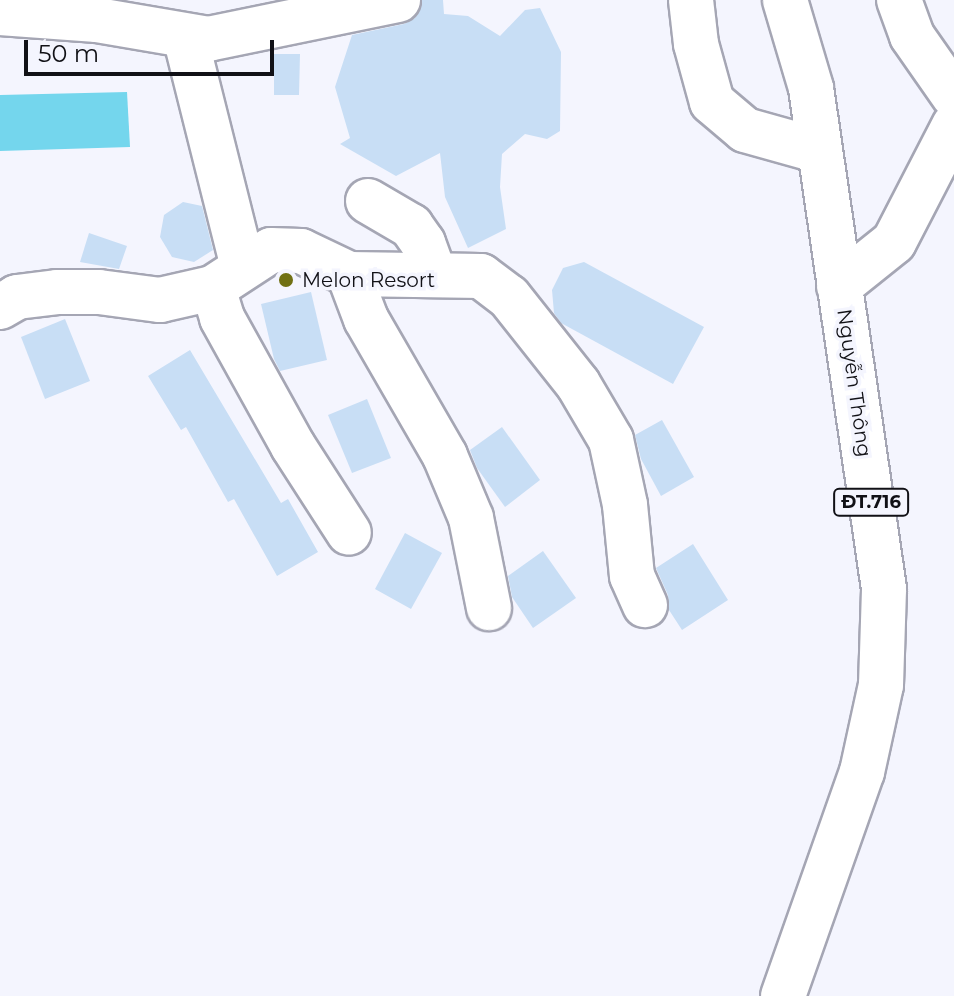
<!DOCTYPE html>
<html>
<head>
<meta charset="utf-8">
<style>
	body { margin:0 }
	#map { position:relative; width:954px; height:996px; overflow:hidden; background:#f4f5fe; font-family:Montserrat,sans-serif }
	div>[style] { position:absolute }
	.water>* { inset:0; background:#74d6ed }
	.building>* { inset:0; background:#c8def5 }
	.roads { filter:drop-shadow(2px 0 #a5a6b4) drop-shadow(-2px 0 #a5a6b4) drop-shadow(0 2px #a5a6b4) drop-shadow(0 -2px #a5a6b4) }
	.minor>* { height:44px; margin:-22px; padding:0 22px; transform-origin:22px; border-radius:22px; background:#fff }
	.major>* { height:44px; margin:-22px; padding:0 22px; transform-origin:22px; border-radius:22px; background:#fff }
	.dots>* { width:22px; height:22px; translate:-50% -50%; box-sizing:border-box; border:4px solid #f4f5fe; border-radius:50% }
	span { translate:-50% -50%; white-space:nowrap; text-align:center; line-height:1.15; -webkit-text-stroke:7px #f4f5fe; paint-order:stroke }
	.shield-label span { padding:2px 6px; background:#f4f5fe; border:2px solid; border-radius:6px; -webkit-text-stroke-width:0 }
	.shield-label { font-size:18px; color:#111116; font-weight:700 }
	.poi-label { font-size:20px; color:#111116 }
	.left { translate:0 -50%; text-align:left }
	.street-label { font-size:20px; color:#111116 }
	.scale { position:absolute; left:24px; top:40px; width:250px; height:36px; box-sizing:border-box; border:4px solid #111116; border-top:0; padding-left:10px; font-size:24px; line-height:28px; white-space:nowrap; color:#111116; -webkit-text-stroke:6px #f4f5fe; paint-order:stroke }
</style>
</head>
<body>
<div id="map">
	<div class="water">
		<i style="clip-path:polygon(127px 92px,130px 147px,0 151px,0 95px)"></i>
	</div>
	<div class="building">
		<i style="clip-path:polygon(422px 0,443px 0,444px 14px,468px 16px,500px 36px,525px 10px,540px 8px,561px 52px,560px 131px,547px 139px,525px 134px,502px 154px,500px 187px,506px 229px,468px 248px,445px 197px,440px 153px,396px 176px,340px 144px,350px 138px,335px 87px,352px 35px,404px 24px,415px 18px)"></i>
		<i style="clip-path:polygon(274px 54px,300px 54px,299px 95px,274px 95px)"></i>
		<i style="clip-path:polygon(183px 202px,202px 206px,213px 250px,194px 262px,172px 257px,160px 237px,164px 215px)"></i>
		<i style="clip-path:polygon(89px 233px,127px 246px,119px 269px,80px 262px)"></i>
		<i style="clip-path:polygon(584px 262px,704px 327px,673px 384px,561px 323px,554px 313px,552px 290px,563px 268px)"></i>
		<i style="clip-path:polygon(311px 292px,327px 360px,280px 371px,274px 359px,261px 304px)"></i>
		<i style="clip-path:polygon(65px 319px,90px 381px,45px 399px,21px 337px)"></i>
		<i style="clip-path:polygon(190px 350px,281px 503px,288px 499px,318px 552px,277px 576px,234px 499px,228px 502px,186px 427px,181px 430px,148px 376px)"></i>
		<i style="clip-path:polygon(367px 399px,391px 458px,352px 473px,328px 415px)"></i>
		<i style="clip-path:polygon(662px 420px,694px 477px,661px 496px,641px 459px,635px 435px)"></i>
		<i style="clip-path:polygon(502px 427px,540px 480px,505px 507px,477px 468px,470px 450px)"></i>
		<i style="clip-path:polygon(405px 533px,442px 553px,411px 609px,375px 589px)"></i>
		<i style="clip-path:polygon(693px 544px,728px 600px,682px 630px,669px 610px,668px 595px,656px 568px)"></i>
		<i style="clip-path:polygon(543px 551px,576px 598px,533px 628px,512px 597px,508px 576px)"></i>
	</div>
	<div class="roads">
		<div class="minor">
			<i style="left:691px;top:0;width:44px;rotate:83.5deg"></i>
			<i style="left:696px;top:44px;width:60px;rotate:74.6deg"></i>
			<i style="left:712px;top:102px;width:43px;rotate:40.3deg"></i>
			<i style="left:745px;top:130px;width:78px;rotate:15.6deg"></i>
			<i style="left:899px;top:0;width:38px;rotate:70deg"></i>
			<i style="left:912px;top:36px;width:73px;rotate:55deg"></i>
			<i style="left:0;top:13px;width:97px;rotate:4.1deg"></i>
			<i style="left:97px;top:20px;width:113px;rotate:9.7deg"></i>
			<i style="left:208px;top:39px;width:194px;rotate:-11.6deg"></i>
			<i style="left:185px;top:36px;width:238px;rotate:75.9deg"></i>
			<i style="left:368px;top:201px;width:50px;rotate:30.2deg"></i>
			<i style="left:411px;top:226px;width:21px;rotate:55deg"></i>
			<i style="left:423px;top:243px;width:33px;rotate:70deg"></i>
			<i style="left:349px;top:274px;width:48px;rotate:69.3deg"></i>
			<i style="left:366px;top:319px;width:158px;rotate:60deg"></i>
			<i style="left:445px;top:456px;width:67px;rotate:67.2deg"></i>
			<i style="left:471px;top:518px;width:92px;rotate:78.7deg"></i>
			<i style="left:839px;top:286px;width:70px;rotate:-38.7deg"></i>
			<i style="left:894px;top:242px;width:131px;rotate:-62.7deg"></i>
			<i style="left:213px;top:288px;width:31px;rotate:73deg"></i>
			<i style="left:222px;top:318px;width:146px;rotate:61deg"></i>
			<i style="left:293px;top:446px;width:103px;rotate:57.2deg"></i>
			<i style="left:0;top:307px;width:20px;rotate:-30deg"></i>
			<i style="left:17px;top:297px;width:40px;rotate:-7.1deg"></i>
			<i style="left:57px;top:292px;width:42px"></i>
			<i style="left:99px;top:292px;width:62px;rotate:7.5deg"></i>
			<i style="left:160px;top:300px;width:54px;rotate:-12.8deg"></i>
			<i style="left:213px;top:288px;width:69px;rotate:-33.2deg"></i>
			<i style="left:271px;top:250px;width:30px;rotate:2deg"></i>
			<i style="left:301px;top:251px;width:53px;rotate:25.6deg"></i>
			<i style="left:349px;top:274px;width:132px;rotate:0.9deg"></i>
			<i style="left:481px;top:276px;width:35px;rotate:37deg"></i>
			<i style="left:509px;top:297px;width:111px;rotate:51.6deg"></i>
			<i style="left:578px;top:384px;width:65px;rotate:59.5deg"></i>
			<i style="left:611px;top:440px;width:66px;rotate:77.8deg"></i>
			<i style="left:625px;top:505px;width:71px;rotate:84.4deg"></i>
			<i style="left:632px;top:576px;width:32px;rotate:66deg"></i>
		</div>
		<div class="major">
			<i style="left:783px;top:996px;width:238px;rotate:-70.6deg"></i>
			<i style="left:862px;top:772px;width:89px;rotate:-77.7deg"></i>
			<i style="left:881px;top:685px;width:96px;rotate:-88.2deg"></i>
			<i style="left:884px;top:589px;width:506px;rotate:-98.29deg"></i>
			<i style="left:811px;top:88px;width:92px;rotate:-106.5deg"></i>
		</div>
	</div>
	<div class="dots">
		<i style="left:286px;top:280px;background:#707013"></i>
	</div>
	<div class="shield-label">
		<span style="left:871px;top:502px">ĐT.716</span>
	</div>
	<div class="poi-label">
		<span class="left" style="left:302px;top:280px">Melon Resort</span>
	</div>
	<div class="street-label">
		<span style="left:854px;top:383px;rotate:82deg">Nguyễn Thông</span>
	</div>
	<div class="scale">50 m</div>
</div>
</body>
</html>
